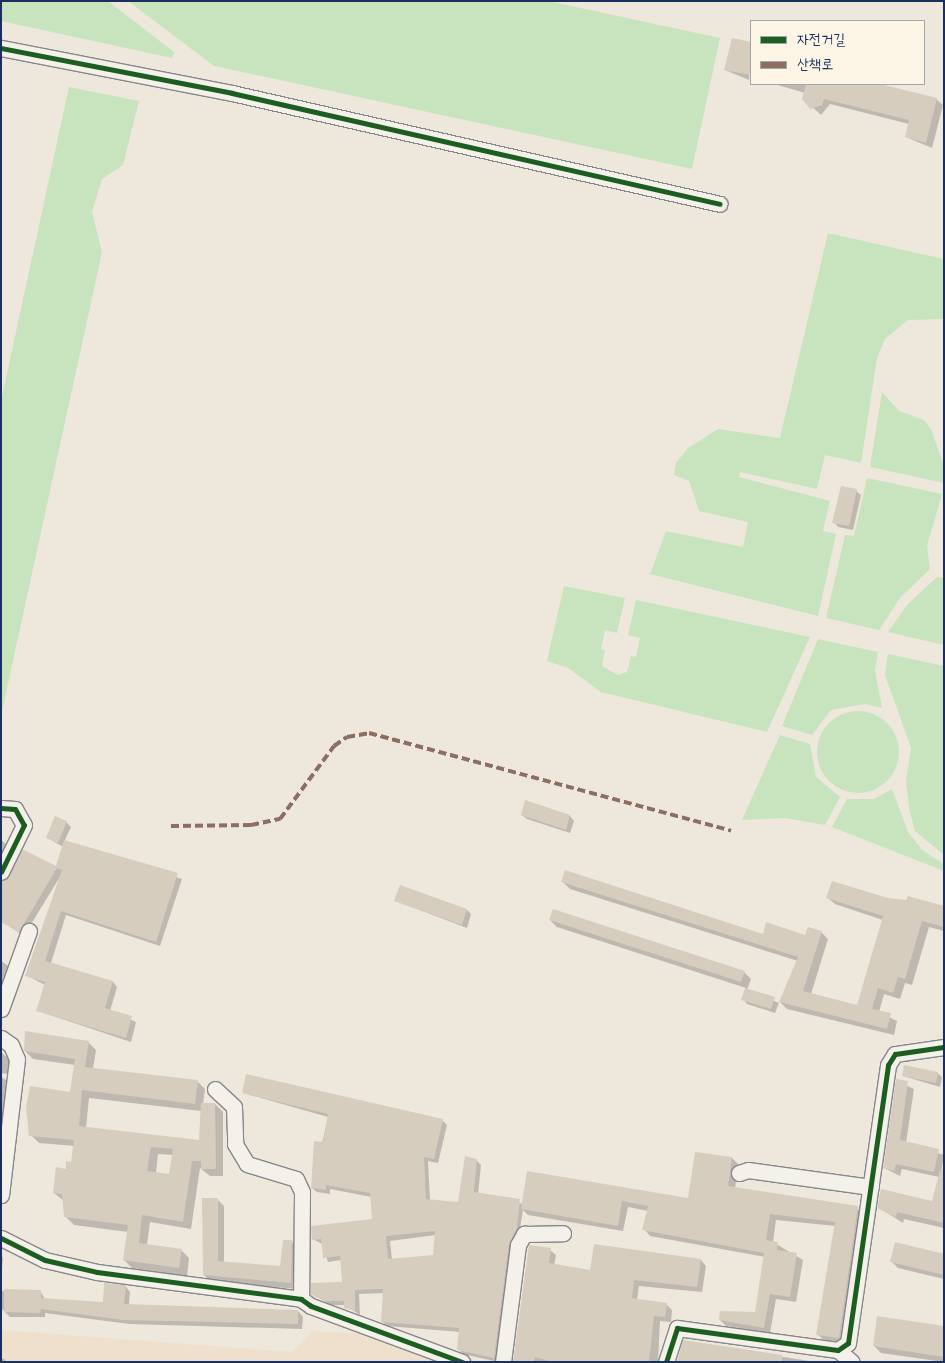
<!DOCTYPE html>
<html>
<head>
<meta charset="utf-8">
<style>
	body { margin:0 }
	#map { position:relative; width:945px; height:1363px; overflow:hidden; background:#eee7dc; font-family:Caveat,"Poor Story",sans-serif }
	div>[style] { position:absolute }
	.built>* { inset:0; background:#eee0cc }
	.green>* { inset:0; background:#c8e4bf }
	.round { border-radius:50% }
	.shadow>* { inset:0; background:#0003 }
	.building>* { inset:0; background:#d6cdbf }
	.roads { filter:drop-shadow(1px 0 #86878b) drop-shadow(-1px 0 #86878b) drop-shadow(0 1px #86878b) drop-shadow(0 -1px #86878b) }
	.street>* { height:15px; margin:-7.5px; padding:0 7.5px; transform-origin:7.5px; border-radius:7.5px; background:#f4f0ea }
	.quiet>* { height:4px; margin-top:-2px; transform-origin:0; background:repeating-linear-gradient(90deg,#8d6e63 0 8px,transparent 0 12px) }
	.cycleway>* { height:5px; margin:-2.5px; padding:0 2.5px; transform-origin:2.5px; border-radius:2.5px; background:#1b5e20 }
	span { translate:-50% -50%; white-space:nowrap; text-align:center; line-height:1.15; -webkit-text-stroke:5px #fcf5e5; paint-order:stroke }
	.frame { position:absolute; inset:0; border:2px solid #1b2f5e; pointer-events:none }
	.legend { position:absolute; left:750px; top:20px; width:175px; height:65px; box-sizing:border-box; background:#fcf5e5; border:1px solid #a2a6af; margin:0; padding:6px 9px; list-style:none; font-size:15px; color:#1b2f5e }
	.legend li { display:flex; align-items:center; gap:10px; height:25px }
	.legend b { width:25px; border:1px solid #a2a6af }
</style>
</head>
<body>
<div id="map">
	<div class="built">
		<i style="clip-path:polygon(1px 1330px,292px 1352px,312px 1331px,377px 1335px,439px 1362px,1px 1362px)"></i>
	</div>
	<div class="green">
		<i style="clip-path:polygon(1px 1px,108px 1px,174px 52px,172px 58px,1px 21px)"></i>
		<i style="clip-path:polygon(128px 1px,548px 1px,720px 38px,692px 169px,214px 66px)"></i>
		<i style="clip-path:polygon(69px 87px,139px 101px,123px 165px,102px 179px,92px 212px,102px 252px,1px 716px,1px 401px)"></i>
		<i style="clip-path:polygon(828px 233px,944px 259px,944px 319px,908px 320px,885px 339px,877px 358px,861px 463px,825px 455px,817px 489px,740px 472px,739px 477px,830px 501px,823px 531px,836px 534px,818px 616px,650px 574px,666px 531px,743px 547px,748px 522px,699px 511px,689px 481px,674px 475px,676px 463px,688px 448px,718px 429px,780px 438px)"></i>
		<i style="clip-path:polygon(882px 392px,899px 411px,924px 420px,931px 429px,943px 463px,944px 483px,870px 467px)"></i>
		<i style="clip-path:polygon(867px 478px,942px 494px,927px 546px,930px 569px,900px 598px,879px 630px,826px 618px,845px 535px,854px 536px)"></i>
		<i style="clip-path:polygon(937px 577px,944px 578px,944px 645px,888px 632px,907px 605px)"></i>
		<i style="clip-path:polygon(564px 586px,625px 598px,617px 633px,605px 630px,601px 649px,605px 650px,602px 666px,618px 675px,627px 672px,631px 656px,636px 657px,640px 638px,628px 635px,636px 600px,810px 637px,767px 732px,601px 692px,568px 668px,547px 661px)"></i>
		<i style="clip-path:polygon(818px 639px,878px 652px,875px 670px,882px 708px,865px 704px,831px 710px,812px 735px,782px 726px)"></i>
		<i style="clip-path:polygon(888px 654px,944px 666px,944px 855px,915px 831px,909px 808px,906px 781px,911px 748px,885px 675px)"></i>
		<i class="round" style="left:817px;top:711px;width:82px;height:82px"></i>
		<i style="clip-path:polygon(780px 735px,810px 744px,816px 777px,840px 797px,825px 825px,785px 818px,742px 820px)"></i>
		<i style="clip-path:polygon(892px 789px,908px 832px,922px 850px,944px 864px,944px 871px,832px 827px,847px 799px,874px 799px)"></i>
	</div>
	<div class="shadow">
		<i style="clip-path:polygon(732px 39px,751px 45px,749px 80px,725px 70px)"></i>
		<i style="clip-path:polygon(774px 84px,866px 84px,936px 99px,943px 105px,932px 148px,906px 137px,909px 124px,830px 104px,821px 115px,810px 105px,805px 93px)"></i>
		<i style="clip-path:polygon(856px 491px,861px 495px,853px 530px,838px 527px,834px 522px)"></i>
		<i style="clip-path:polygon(526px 802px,570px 816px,574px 821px,570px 833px,527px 819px,522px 815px)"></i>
		<i style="clip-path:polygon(66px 822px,71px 827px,64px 842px,182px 879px,160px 946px,66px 915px,51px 963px,113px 982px,117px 987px,110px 1011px,136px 1022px,131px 1042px,38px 1011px,45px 985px,26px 975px,61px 875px,24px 936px,1px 921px,1px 881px,57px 868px,63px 847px,48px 838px)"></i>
		<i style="clip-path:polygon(1px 840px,10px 847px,1px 864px)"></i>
		<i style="clip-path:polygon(563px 882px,763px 936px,806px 937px,821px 932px,828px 939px,811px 994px,858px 1007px,883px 920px,835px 904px,828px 898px,944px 907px,944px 931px,929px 927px,912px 985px,905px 983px,900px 999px,884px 994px,879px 1012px,897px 1021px,894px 1035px,787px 1009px,780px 1002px,798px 961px,570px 889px)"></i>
		<i style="clip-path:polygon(396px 901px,467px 910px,471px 914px,467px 928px)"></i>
		<i style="clip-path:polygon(550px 920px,744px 972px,751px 979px,747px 990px,779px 1003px,775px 1013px,747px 1004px,743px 999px,746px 988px,557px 927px)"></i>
		<i style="clip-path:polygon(1px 961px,13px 969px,1px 1003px)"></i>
		<i style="clip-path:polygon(evenodd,88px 1042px,96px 1050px,93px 1069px,197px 1081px,205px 1089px,203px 1104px,215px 1104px,223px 1112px,223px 1176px,210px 1176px,200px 1168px,191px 1229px,150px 1222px,147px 1245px,181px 1250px,189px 1258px,187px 1276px,132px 1268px,124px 1260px,128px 1232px,74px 1225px,66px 1217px,64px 1201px,54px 1193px,72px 1163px,75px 1146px,39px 1143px,31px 1135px,71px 1093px,75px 1065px,33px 1059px,25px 1051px,88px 1042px,89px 1098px,201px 1111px,200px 1141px,86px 1128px,89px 1098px,88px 1042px,158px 1154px,173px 1155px,170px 1175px,156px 1173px,158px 1154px)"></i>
		<i style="clip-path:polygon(1px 1052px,10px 1060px,8px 1074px,1px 1073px)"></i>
		<i style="clip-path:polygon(937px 1073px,942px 1077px,940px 1087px,903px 1076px)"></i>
		<i style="clip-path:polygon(1px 1077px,11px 1083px,1px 1156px)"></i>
		<i style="clip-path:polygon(897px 1081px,914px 1089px,906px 1143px,944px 1155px,940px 1179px,944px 1180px,944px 1228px,904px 1219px,903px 1223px,878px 1207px,933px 1202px,939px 1177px,902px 1169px,900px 1176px,884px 1168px)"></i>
		<i style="clip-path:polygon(evenodd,243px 1093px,442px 1120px,447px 1125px,438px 1163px,428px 1161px,430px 1200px,459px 1203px,476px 1160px,481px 1165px,478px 1194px,523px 1204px,528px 1173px,689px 1200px,696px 1153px,732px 1158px,738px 1164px,735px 1189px,857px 1208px,863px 1214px,845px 1343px,824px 1340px,817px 1334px,836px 1226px,776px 1220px,773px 1242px,803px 1260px,796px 1302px,776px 1299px,770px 1333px,726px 1326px,720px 1320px,756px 1313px,765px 1257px,650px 1236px,644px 1229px,648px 1211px,628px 1207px,623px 1231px,528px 1215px,523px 1210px,498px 1362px,463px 1354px,459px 1350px,460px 1332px,387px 1326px,382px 1321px,384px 1293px,359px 1294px,360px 1315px,345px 1305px,331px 1305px,312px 1294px,343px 1283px,341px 1260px,328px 1262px,322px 1244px,313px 1239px,374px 1220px,372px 1197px,330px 1189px,330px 1194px,317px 1192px,312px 1188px,328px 1117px,243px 1093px,436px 1235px,434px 1256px,392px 1260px,390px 1241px,436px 1235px)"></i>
		<i style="clip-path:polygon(217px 1199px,224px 1206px,224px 1263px,282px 1267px,292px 1242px,299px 1249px,298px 1289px,211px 1282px,204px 1275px)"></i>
		<i style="clip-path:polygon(896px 1244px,944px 1254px,944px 1279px,898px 1268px,892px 1262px)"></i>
		<i style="clip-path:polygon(550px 1250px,556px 1255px,554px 1266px,591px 1272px,701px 1260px,706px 1266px,702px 1292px,639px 1286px,637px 1300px,666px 1304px,672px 1310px,671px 1322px,660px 1321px,658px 1362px,513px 1362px)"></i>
		<i style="clip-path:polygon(1px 1256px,3px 1258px,1px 1277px)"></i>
		<i style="clip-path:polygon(125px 1286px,130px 1292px,129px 1305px,298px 1311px,303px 1317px,302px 1329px,129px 1324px,45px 1313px,45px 1317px,10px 1317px,1px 1308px,1px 1291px,40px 1291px,45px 1299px,104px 1304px)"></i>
		<i style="clip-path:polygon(944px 1327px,944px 1362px,881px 1353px,874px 1346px)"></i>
		<i style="clip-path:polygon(684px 1342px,816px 1362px,679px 1362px)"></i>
		<i style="clip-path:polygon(1px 1358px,4px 1359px,7px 1362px,1px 1362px)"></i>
	</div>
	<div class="building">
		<i style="clip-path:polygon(732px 38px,751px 42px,751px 75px,724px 70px)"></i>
		<i style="clip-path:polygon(806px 84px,880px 84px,937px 98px,926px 143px,905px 137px,909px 120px,824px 99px,822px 105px,810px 109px,802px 99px)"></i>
		<i style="clip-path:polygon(841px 486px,857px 489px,849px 526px,832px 523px)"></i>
		<i style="clip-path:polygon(525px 800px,570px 815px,566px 830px,521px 815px)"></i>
		<i style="clip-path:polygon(55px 816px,67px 821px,58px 843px,46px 838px)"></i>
		<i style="clip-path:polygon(64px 840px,178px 873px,156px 942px,61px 911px,45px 961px,113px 981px,105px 1008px,132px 1016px,126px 1038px,36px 1011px,45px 982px,25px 976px,62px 870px,57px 868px,19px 932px,1px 922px,1px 881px,9px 876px,22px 849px,56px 866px)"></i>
		<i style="clip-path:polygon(565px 870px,763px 934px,766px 922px,805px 935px,808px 927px,822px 931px,803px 991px,857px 1005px,883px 916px,826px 898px,832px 881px,888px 898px,906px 900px,908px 896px,944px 906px,944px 927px,922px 921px,905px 979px,898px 977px,893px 993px,878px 988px,872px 1009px,891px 1013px,887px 1029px,779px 1002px,798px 957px,561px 882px)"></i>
		<i style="clip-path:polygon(400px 885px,467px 909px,462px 925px,394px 901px)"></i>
		<i style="clip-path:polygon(553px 909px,745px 971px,741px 982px,549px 920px)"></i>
		<i style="clip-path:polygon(745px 988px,775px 997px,771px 1009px,741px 1000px)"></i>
		<i style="clip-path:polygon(evenodd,25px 1031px,89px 1041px,85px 1067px,198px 1080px,195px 1104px,82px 1090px,79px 1126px,199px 1140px,201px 1103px,215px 1103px,216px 1169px,201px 1169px,201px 1161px,192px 1161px,183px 1222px,142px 1215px,139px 1243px,182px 1249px,179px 1268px,123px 1260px,128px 1225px,64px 1217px,62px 1194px,53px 1193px,56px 1167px,66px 1169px,66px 1161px,71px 1162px,74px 1140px,29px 1136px,26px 1107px,30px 1086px,70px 1092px,75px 1059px,24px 1051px,25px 1031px,151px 1147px,173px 1149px,169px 1174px,147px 1171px,151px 1147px)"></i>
		<i style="clip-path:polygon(904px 1065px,938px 1072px,936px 1083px,902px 1076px)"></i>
		<i style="clip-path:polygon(evenodd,246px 1074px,443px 1119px,434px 1159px,424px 1157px,426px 1199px,458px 1202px,465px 1156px,477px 1159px,474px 1192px,520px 1199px,517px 1228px,509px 1244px,494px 1358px,457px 1350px,459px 1328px,381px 1322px,383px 1289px,355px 1290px,355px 1311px,344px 1308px,344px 1301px,325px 1301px,310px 1294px,311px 1283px,342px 1282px,340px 1256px,323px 1258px,321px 1239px,312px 1240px,311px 1226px,372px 1219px,370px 1193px,326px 1185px,326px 1190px,311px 1188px,314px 1141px,323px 1142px,328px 1114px,242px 1093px,246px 1074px,435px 1231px,433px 1255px,388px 1259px,386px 1236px,435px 1231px)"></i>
		<i style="clip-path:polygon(896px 1079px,908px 1081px,900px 1140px,939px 1149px,934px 1172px,896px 1164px,894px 1171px,883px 1168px)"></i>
		<i style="clip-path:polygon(695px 1152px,732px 1157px,728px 1186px,858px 1206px,839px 1338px,816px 1335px,835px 1222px,770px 1214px,766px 1240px,778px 1242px,777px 1250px,797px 1253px,790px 1297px,770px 1294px,764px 1328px,719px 1320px,720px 1311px,755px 1312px,764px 1253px,642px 1230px,648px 1206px,622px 1201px,618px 1226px,521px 1209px,527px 1171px,688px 1198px)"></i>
		<i style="clip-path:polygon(940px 1170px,944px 1170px,944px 1223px,897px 1212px,896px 1217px,877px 1208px,881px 1189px,932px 1201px)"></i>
		<i style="clip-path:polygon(202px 1198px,218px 1198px,218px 1261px,280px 1266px,283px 1240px,292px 1240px,291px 1283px,203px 1275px)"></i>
		<i style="clip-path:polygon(895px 1242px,944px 1254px,944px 1275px,890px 1262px)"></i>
		<i style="clip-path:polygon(594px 1244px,701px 1259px,697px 1287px,634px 1280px,632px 1298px,667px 1303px,665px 1317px,654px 1316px,649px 1362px,553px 1362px,535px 1357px,534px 1362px,513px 1362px,529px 1245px,551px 1248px,549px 1263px,590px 1270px)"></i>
		<i style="clip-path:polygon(104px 1283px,126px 1285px,124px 1304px,298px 1310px,298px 1324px,123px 1320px,41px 1309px,40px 1313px,4px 1312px,4px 1289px,41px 1290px,41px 1298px,103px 1302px)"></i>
		<i style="clip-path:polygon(877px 1316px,944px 1326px,944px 1357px,873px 1346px)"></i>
		<i style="clip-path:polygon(683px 1340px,782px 1355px,782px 1362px,677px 1362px)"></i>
	</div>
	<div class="roads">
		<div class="street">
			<i style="left:1px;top:48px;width:235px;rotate:11deg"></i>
			<i style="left:232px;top:93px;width:500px;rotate:12.81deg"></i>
			<i style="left:1px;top:808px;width:14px;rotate:4deg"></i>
			<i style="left:15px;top:809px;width:18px;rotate:61deg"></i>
			<i style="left:24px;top:825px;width:52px;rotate:116.1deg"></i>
			<i style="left:1px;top:1009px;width:83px;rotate:-70.3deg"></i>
			<i style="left:1px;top:1038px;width:12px;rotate:35deg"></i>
			<i style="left:11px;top:1045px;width:15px;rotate:67deg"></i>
			<i style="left:17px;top:1059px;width:137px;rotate:96.7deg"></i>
			<i style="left:215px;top:1089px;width:26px;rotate:43deg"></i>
			<i style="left:234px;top:1107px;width:37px;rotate:88deg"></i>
			<i style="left:235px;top:1144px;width:23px;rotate:59deg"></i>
			<i style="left:247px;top:1164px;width:51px;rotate:17deg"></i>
			<i style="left:296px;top:1179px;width:14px;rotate:65deg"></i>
			<i style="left:302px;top:1192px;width:107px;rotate:90.5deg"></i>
			<i style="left:739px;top:1173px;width:9px;rotate:-18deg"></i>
			<i style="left:748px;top:1170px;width:124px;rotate:7.9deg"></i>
			<i style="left:1px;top:1238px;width:49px;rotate:26.6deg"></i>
			<i style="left:45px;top:1260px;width:53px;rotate:13deg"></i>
			<i style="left:97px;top:1272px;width:206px;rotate:7.5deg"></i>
			<i style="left:301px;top:1299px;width:12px;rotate:35deg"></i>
			<i style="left:311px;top:1306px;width:161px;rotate:20.3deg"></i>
			<i style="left:838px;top:1350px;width:18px;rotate:41deg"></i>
			<i style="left:503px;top:1362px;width:118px;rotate:-82.7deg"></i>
			<i style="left:518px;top:1245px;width:13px;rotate:-61deg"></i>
			<i style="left:524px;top:1234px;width:39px;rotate:-1deg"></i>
			<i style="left:666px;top:1362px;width:36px;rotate:-72deg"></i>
			<i style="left:677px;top:1328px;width:162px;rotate:7.8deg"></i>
			<i style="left:838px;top:1350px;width:12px;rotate:-35deg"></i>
			<i style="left:848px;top:1343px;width:281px;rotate:-81.8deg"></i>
			<i style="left:888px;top:1065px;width:13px;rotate:-58deg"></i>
			<i style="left:895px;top:1054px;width:49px;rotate:-8.1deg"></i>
		</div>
	</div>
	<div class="quiet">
		<i style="left:171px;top:826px;width:80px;rotate:-0.7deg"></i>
		<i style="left:251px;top:825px;width:30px;rotate:-12deg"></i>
		<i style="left:280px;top:819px;width:91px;rotate:-53.5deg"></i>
		<i style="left:334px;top:746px;width:16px;rotate:-35deg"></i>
		<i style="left:347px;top:737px;width:22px;rotate:-10deg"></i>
		<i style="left:369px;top:733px;width:375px;rotate:15.1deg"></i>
	</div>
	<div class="cycleway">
		<i style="left:1px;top:48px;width:235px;rotate:11deg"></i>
		<i style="left:232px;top:93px;width:500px;rotate:12.81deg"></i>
		<i style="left:1px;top:808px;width:14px;rotate:4deg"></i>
		<i style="left:15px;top:809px;width:18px;rotate:61deg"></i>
		<i style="left:24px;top:825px;width:52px;rotate:116.1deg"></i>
		<i style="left:1px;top:1238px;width:49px;rotate:26.6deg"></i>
		<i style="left:45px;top:1260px;width:53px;rotate:13deg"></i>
		<i style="left:97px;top:1272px;width:206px;rotate:7.5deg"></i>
		<i style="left:301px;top:1299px;width:12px;rotate:35deg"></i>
		<i style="left:311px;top:1306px;width:161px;rotate:20.3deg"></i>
		<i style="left:666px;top:1362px;width:36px;rotate:-72deg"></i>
		<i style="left:677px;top:1328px;width:162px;rotate:7.8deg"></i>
		<i style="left:838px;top:1350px;width:12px;rotate:-35deg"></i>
		<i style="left:848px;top:1343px;width:281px;rotate:-81.8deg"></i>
		<i style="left:888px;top:1065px;width:13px;rotate:-58deg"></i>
		<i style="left:895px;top:1054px;width:49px;rotate:-8.1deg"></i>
	</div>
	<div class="frame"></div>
	<ul class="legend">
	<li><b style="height:6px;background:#1b5e20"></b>자전거길</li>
	<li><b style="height:6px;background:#8d6e63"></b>산책로</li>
	</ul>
</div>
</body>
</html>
